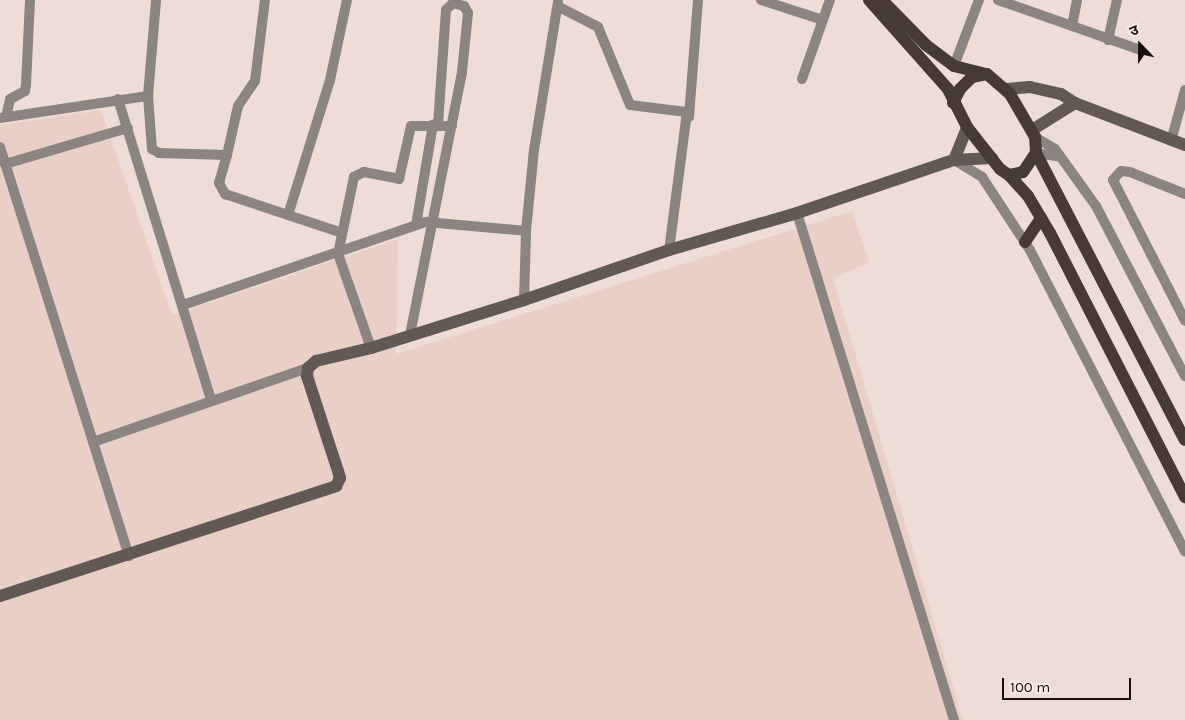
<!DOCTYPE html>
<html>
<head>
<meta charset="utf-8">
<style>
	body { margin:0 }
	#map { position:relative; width:1185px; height:720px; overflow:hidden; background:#edddd6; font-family:Karla,"Noto Sans Devanagari",sans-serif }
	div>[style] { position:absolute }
	.built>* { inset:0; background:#e8d0c6 }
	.street>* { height:10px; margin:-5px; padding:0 5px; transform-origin:5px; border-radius:5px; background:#8b8481 }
	.secondary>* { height:12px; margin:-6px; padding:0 6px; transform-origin:6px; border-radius:6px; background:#625854 }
	.primary>* { height:12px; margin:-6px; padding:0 6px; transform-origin:6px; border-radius:6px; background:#463a36 }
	span { translate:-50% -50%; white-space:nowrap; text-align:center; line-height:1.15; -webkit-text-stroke:4.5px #fbeae3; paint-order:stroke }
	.north { position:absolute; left:1115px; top:20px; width:50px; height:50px; -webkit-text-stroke:4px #fbeae3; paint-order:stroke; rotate:338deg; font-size:14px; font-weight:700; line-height:20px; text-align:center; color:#16100e }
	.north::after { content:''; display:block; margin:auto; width:18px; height:22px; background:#16100e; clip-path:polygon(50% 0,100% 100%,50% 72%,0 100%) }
	.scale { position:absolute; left:1002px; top:678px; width:129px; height:22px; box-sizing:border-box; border:2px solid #16100e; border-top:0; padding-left:6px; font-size:15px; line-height:18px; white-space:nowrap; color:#16100e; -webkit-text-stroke:4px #fbeae3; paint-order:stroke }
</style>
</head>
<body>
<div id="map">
	<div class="built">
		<i style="clip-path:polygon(101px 110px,172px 315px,398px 239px,396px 354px,852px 211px,869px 263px,833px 278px,963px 720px,0 720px,0 125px)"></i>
	</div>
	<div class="street">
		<i style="left:761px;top:0;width:65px;rotate:17.9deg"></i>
		<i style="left:998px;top:0;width:151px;rotate:19.3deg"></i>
		<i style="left:559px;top:7px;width:44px;rotate:27.1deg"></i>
		<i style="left:598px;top:27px;width:84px;rotate:67.7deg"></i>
		<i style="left:630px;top:105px;width:57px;rotate:7deg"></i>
		<i style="left:687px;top:112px;width:139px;rotate:97.4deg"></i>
		<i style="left:1072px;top:26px;width:26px;rotate:-79deg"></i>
		<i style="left:1108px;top:40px;width:41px;rotate:-77.3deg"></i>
		<i style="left:954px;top:66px;width:71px;rotate:-69.3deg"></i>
		<i style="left:802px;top:79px;width:84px;rotate:-70.5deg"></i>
		<i style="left:148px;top:96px;width:96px;rotate:-85.2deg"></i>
		<i style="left:118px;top:99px;width:314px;rotate:72.8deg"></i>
		<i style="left:6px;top:117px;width:18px;rotate:-77deg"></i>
		<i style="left:10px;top:99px;width:17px;rotate:-28deg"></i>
		<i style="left:25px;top:91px;width:6px;rotate:-81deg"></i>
		<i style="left:26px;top:85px;width:85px;rotate:-87.3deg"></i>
		<i style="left:689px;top:117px;width:117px;rotate:-85.6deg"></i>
		<i style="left:0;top:118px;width:150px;rotate:-8.5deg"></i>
		<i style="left:148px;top:96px;width:53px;rotate:85.7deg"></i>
		<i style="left:152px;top:149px;width:8px;rotate:30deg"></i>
		<i style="left:159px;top:153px;width:68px;rotate:1.7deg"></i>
		<i style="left:227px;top:155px;width:29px;rotate:106deg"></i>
		<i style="left:219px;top:183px;width:13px;rotate:61deg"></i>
		<i style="left:225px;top:194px;width:123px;rotate:18.4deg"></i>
		<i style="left:1035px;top:137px;width:23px;rotate:31deg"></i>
		<i style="left:1055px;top:149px;width:70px;rotate:54.3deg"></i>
		<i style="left:1096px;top:206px;width:192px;rotate:62.4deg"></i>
		<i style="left:1171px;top:141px;width:53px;rotate:-74.6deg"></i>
		<i style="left:0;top:147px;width:429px;rotate:72.5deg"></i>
		<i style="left:1036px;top:153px;width:25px;rotate:9deg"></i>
		<i style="left:227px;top:155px;width:50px;rotate:-77.3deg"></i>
		<i style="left:238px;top:106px;width:30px;rotate:-56deg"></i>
		<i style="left:255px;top:81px;width:82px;rotate:-83deg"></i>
		<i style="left:954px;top:160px;width:33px;rotate:31deg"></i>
		<i style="left:982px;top:177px;width:87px;rotate:56.7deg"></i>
		<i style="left:1030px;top:250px;width:339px;rotate:62.8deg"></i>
		<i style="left:5px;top:164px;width:128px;rotate:-16.3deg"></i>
		<i style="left:1185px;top:194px;width:59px;rotate:-158.2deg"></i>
		<i style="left:1130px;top:172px;width:9px;rotate:-174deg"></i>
		<i style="left:1121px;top:171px;width:12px;rotate:132deg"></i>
		<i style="left:1113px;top:180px;width:158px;rotate:62.9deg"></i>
		<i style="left:797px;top:213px;width:531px;rotate:72.79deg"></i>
		<i style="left:288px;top:215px;width:141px;rotate:-72.7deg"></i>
		<i style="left:330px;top:80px;width:82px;rotate:-78deg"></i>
		<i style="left:416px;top:225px;width:102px;rotate:-80.4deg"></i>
		<i style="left:524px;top:300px;width:69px;rotate:-88.3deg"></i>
		<i style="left:526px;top:231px;width:81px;rotate:-84.4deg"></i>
		<i style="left:534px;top:150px;width:150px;rotate:-80.8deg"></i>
		<i style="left:183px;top:305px;width:257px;rotate:-18.9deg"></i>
		<i style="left:426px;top:222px;width:100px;rotate:5.1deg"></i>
		<i style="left:410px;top:335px;width:268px;rotate:-78.8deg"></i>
		<i style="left:462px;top:72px;width:59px;rotate:-84.2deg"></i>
		<i style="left:468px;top:13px;width:8px;rotate:-120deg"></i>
		<i style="left:464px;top:6px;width:11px;rotate:-165deg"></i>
		<i style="left:453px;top:3px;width:10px;rotate:135deg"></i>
		<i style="left:446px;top:10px;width:115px;rotate:94deg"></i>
		<i style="left:371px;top:348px;width:100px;rotate:-109.3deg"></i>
		<i style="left:338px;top:254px;width:79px;rotate:-78.3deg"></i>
		<i style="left:354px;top:177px;width:11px;rotate:-27deg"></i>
		<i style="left:364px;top:172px;width:36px;rotate:11deg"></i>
		<i style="left:399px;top:179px;width:54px;rotate:-77.2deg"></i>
		<i style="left:411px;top:126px;width:41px"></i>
		<i style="left:93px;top:442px;width:227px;rotate:-19deg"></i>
	</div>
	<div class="secondary">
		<i style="left:1006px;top:89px;width:24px;rotate:-5deg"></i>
		<i style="left:1030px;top:87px;width:32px;rotate:13deg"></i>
		<i style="left:1061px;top:94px;width:17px;rotate:33deg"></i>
		<i style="left:1075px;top:103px;width:118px;rotate:20.9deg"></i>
		<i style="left:1032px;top:130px;width:51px;rotate:-32.1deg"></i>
		<i style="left:954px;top:160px;width:35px;rotate:-68deg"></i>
		<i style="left:0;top:596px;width:354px;rotate:-18.1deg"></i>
		<i style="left:336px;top:486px;width:9px;rotate:-63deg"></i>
		<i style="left:340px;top:478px;width:7px;rotate:-106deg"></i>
		<i style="left:338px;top:471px;width:100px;rotate:-108.1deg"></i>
		<i style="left:307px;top:376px;width:8px;rotate:-83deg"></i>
		<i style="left:308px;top:368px;width:11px;rotate:-41deg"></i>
		<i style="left:316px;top:361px;width:57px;rotate:-13.3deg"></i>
		<i style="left:371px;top:348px;width:160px;rotate:-17.4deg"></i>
		<i style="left:524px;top:300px;width:153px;rotate:-19deg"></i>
		<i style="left:669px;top:250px;width:133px;rotate:-16.1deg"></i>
		<i style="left:797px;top:213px;width:166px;rotate:-18.7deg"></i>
		<i style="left:954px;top:160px;width:38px;rotate:-3deg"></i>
	</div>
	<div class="primary">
		<i style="left:869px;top:0;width:119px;rotate:48.4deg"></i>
		<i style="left:948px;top:89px;width:42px;rotate:63.4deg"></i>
		<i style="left:967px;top:127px;width:53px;rotate:51.8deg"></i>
		<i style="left:1000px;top:169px;width:11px;rotate:34deg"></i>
		<i style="left:1009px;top:175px;width:14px;rotate:-12deg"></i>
		<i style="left:1023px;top:172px;width:23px;rotate:-56deg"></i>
		<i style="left:882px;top:0;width:63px;rotate:45.6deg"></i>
		<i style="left:926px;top:45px;width:35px;rotate:37deg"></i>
		<i style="left:954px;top:66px;width:30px;rotate:14deg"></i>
		<i style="left:953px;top:103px;width:16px;rotate:-63deg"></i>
		<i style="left:960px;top:89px;width:17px;rotate:-45deg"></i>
		<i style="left:972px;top:77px;width:15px;rotate:-11deg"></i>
		<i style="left:987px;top:74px;width:30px;rotate:41deg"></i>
		<i style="left:1010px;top:94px;width:50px;rotate:59.8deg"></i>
		<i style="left:1035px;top:137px;width:16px;rotate:86deg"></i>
		<i style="left:1036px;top:153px;width:323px;rotate:62.6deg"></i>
		<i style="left:1009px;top:175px;width:28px;rotate:48deg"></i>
		<i style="left:1028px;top:196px;width:43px;rotate:59.3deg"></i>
		<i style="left:1050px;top:233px;width:297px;rotate:62.9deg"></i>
		<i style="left:1025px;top:242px;width:29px;rotate:-56deg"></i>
	</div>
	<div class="north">उ</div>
	<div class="scale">100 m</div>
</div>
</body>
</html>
